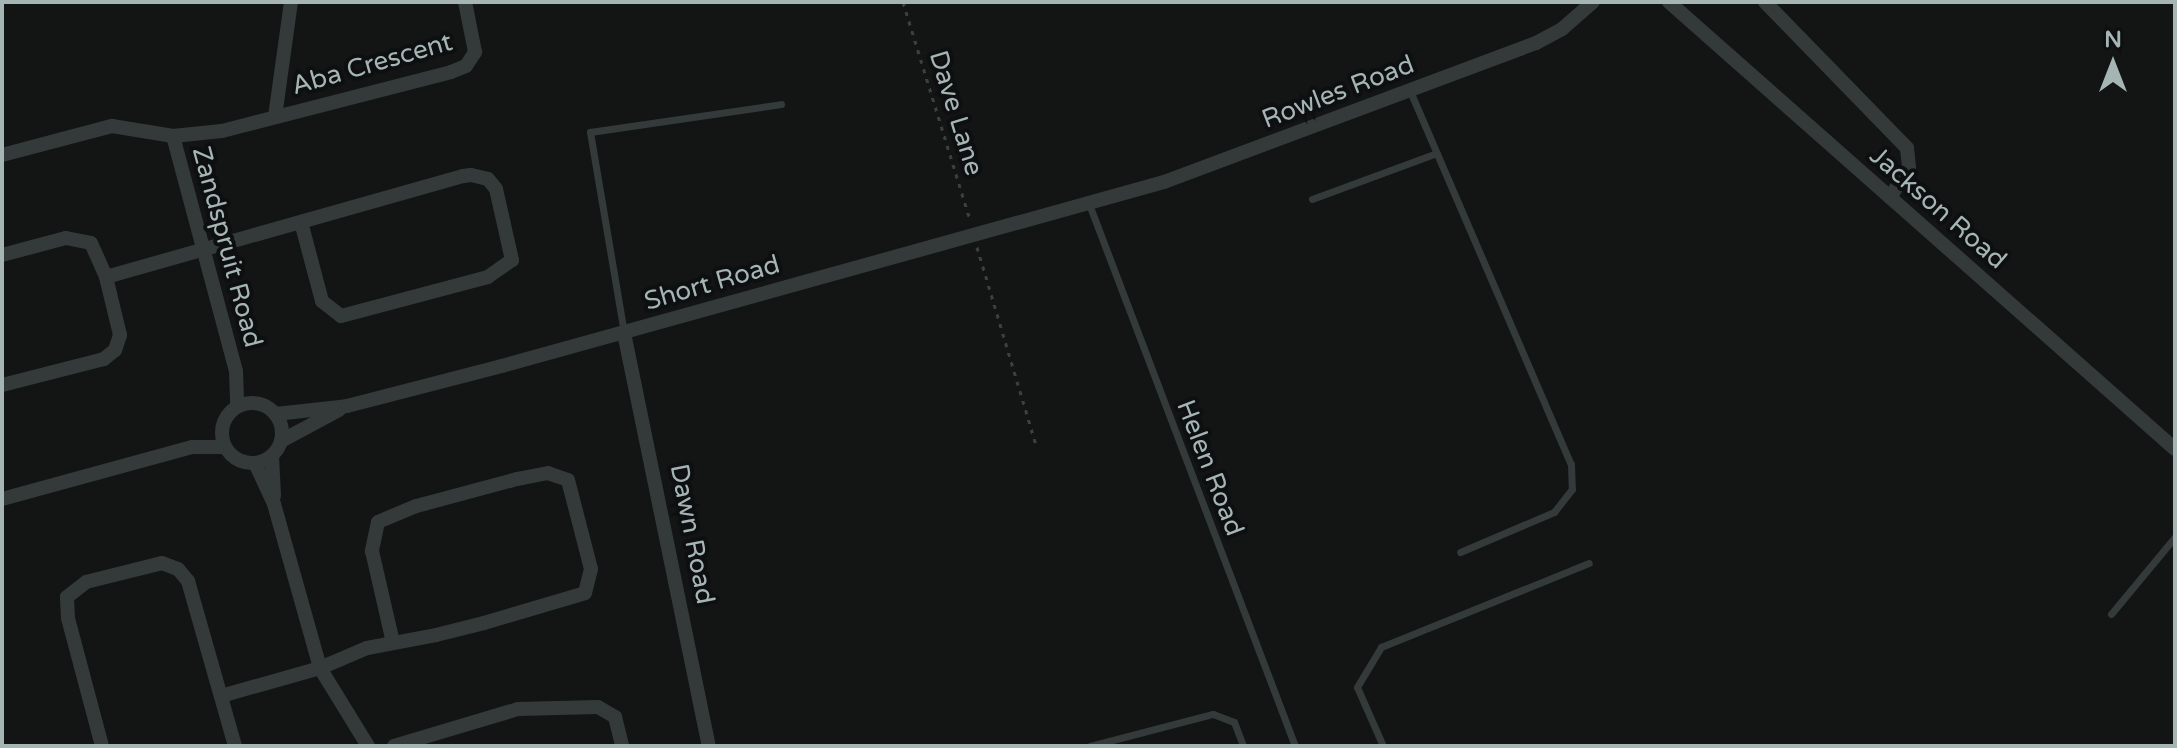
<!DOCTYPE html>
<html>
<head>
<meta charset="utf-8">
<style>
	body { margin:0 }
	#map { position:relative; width:2177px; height:748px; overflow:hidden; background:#131515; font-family:"Varela Round",sans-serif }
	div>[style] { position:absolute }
	.path>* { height:3px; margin-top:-1.5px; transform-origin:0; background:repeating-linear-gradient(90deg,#3a4140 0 4px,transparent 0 10px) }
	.service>* { height:7px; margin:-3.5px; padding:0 3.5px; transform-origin:3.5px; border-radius:3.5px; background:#343a3a }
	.minor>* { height:14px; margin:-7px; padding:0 7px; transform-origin:7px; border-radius:7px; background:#343a3a }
	.minor>.ring { margin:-7px; padding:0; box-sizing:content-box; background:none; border:14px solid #343a3a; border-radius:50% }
	span { translate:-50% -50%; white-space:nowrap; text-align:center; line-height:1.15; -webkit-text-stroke:8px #0e0f10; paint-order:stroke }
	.street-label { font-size:26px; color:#a5b5b3 }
	.frame { position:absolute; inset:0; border:4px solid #a5b5b3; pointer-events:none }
	.north { position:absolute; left:2073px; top:24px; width:80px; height:80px; -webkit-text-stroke:6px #0e0f10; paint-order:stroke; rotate:0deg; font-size:22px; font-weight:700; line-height:32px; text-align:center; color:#a5b5b3 }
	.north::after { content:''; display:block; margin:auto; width:28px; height:36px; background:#a5b5b3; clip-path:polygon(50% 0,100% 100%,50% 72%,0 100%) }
</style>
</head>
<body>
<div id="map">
	<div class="path">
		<i style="left:903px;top:2px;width:228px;rotate:72.9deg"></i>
		<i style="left:977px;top:247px;width:207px;rotate:73.4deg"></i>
	</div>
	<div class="service">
		<i style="left:1410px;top:91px;width:406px;rotate:66.7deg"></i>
		<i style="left:1571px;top:464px;width:25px;rotate:88deg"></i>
		<i style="left:1572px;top:489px;width:29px;rotate:128deg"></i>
		<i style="left:1554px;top:512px;width:102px;rotate:156.9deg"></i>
		<i style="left:1312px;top:199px;width:133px;rotate:-20.2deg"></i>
		<i style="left:1089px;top:204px;width:580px;rotate:69.19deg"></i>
		<i style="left:624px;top:333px;width:204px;rotate:-99.6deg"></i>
		<i style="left:590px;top:132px;width:193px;rotate:-8.3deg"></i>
		<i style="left:2111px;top:614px;width:100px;rotate:-50.3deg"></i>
		<i style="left:1090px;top:746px;width:127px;rotate:-14.6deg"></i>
		<i style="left:1213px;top:714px;width:22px;rotate:21deg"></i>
		<i style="left:1234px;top:722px;width:26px;rotate:69deg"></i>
		<i style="left:1383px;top:746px;width:64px;rotate:-113.8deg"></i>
		<i style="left:1357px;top:687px;width:47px;rotate:-59deg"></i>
		<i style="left:1381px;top:647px;width:224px;rotate:-22deg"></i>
	</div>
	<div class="minor">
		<i style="left:1669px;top:2px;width:675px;rotate:41.46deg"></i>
		<i style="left:1765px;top:2px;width:204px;rotate:45.8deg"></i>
		<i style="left:1907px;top:148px;width:20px;rotate:84deg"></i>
		<i style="left:1909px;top:168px;width:35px;rotate:123deg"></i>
		<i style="left:275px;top:117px;width:116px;rotate:-82.1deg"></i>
		<i style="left:173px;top:136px;width:243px;rotate:75deg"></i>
		<i style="left:236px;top:371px;width:35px;rotate:88deg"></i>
		<i style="left:2px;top:155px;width:114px;rotate:-14.8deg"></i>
		<i style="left:112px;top:126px;width:62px;rotate:9.3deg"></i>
		<i style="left:173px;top:136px;width:49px;rotate:-5.8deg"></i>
		<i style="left:222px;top:131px;width:236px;rotate:-14.4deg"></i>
		<i style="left:451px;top:72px;width:16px;rotate:-22deg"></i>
		<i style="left:466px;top:66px;width:17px;rotate:-57deg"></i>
		<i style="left:475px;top:52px;width:51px;rotate:-101.3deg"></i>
		<i style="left:2px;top:255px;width:66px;rotate:-14.9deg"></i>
		<i style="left:66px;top:238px;width:25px;rotate:11deg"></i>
		<i style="left:91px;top:243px;width:37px;rotate:66deg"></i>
		<i style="left:106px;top:277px;width:60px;rotate:76.4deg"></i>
		<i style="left:120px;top:335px;width:16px;rotate:108deg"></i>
		<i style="left:115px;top:350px;width:14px;rotate:141deg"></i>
		<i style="left:104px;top:359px;width:105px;rotate:165.7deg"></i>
		<i style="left:106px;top:277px;width:371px;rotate:-15.8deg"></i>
		<i style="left:463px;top:176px;width:8px;rotate:-7deg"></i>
		<i style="left:471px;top:175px;width:17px;rotate:13deg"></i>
		<i style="left:488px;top:179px;width:13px;rotate:51deg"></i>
		<i style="left:496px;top:189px;width:73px;rotate:77.3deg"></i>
		<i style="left:512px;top:260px;width:29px;rotate:145deg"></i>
		<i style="left:488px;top:277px;width:152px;rotate:165.1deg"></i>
		<i style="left:341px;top:316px;width:24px;rotate:-142deg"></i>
		<i style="left:322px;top:301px;width:82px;rotate:-104.9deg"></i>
		<i style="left:624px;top:333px;width:422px;rotate:78.4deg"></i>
		<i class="ring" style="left:222px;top:403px;width:46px;height:46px"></i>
		<i style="left:276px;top:414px;width:71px;rotate:-6.4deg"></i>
		<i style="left:347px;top:406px;width:160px;rotate:-14.5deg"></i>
		<i style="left:502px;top:366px;width:687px;rotate:-15.53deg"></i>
		<i style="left:1164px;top:182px;width:397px;rotate:-20.5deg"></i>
		<i style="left:1536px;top:43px;width:30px;rotate:-28deg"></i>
		<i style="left:1562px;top:29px;width:41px;rotate:-41.1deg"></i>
		<i style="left:281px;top:441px;width:66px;rotate:-28.1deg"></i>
		<i style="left:272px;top:456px;width:40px;rotate:87.1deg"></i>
		<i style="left:255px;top:463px;width:45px;rotate:65.1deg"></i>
		<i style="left:274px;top:504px;width:170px;rotate:74.3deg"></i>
		<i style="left:320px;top:668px;width:92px;rotate:58.4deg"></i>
		<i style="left:2px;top:499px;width:197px;rotate:-15.3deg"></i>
		<i style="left:192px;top:447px;width:33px"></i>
		<i style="left:221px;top:696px;width:103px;rotate:-15.8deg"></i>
		<i style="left:320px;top:668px;width:51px;rotate:-23.1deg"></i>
		<i style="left:367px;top:648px;width:70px;rotate:-10.7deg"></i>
		<i style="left:436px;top:635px;width:49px;rotate:-14deg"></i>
		<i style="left:484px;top:623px;width:105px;rotate:-16.5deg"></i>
		<i style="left:585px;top:593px;width:25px;rotate:-76deg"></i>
		<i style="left:591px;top:569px;width:92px;rotate:-104.5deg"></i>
		<i style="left:568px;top:480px;width:21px;rotate:-161deg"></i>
		<i style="left:548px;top:473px;width:32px;rotate:169deg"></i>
		<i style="left:517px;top:479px;width:105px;rotate:165deg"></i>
		<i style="left:416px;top:506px;width:41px;rotate:157.2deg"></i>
		<i style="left:378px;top:522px;width:30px;rotate:102deg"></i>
		<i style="left:372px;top:551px;width:94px;rotate:77.1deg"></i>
		<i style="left:102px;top:746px;width:132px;rotate:-104.9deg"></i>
		<i style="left:68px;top:618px;width:21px;rotate:-93deg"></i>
		<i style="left:67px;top:597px;width:24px;rotate:-38deg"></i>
		<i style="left:86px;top:582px;width:78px;rotate:-14deg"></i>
		<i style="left:162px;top:563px;width:17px;rotate:21deg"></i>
		<i style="left:178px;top:569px;width:16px;rotate:50deg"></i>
		<i style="left:188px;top:581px;width:172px;rotate:74.1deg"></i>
		<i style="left:394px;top:746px;width:129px;rotate:-16.6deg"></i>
		<i style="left:518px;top:709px;width:80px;rotate:-1.4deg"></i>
		<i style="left:598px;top:707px;width:20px;rotate:30deg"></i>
		<i style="left:615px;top:717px;width:30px;rotate:76deg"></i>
	</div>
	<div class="street-label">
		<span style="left:372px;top:64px;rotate:-16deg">Aba Crescent</span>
		<span style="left:1338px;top:92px;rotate:-21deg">Rowles Road</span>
		<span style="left:956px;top:113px;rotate:73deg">Dave Lane</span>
		<span style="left:1938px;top:208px;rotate:41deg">Jackson Road</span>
		<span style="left:227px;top:247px;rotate:75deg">Zandspruit Road</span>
		<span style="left:712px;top:283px;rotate:-16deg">Short Road</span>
		<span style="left:1210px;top:468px;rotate:69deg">Helen Road</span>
		<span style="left:692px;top:534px;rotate:79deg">Dawn Road</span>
	</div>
	<div class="frame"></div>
	<div class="north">N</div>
</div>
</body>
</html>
